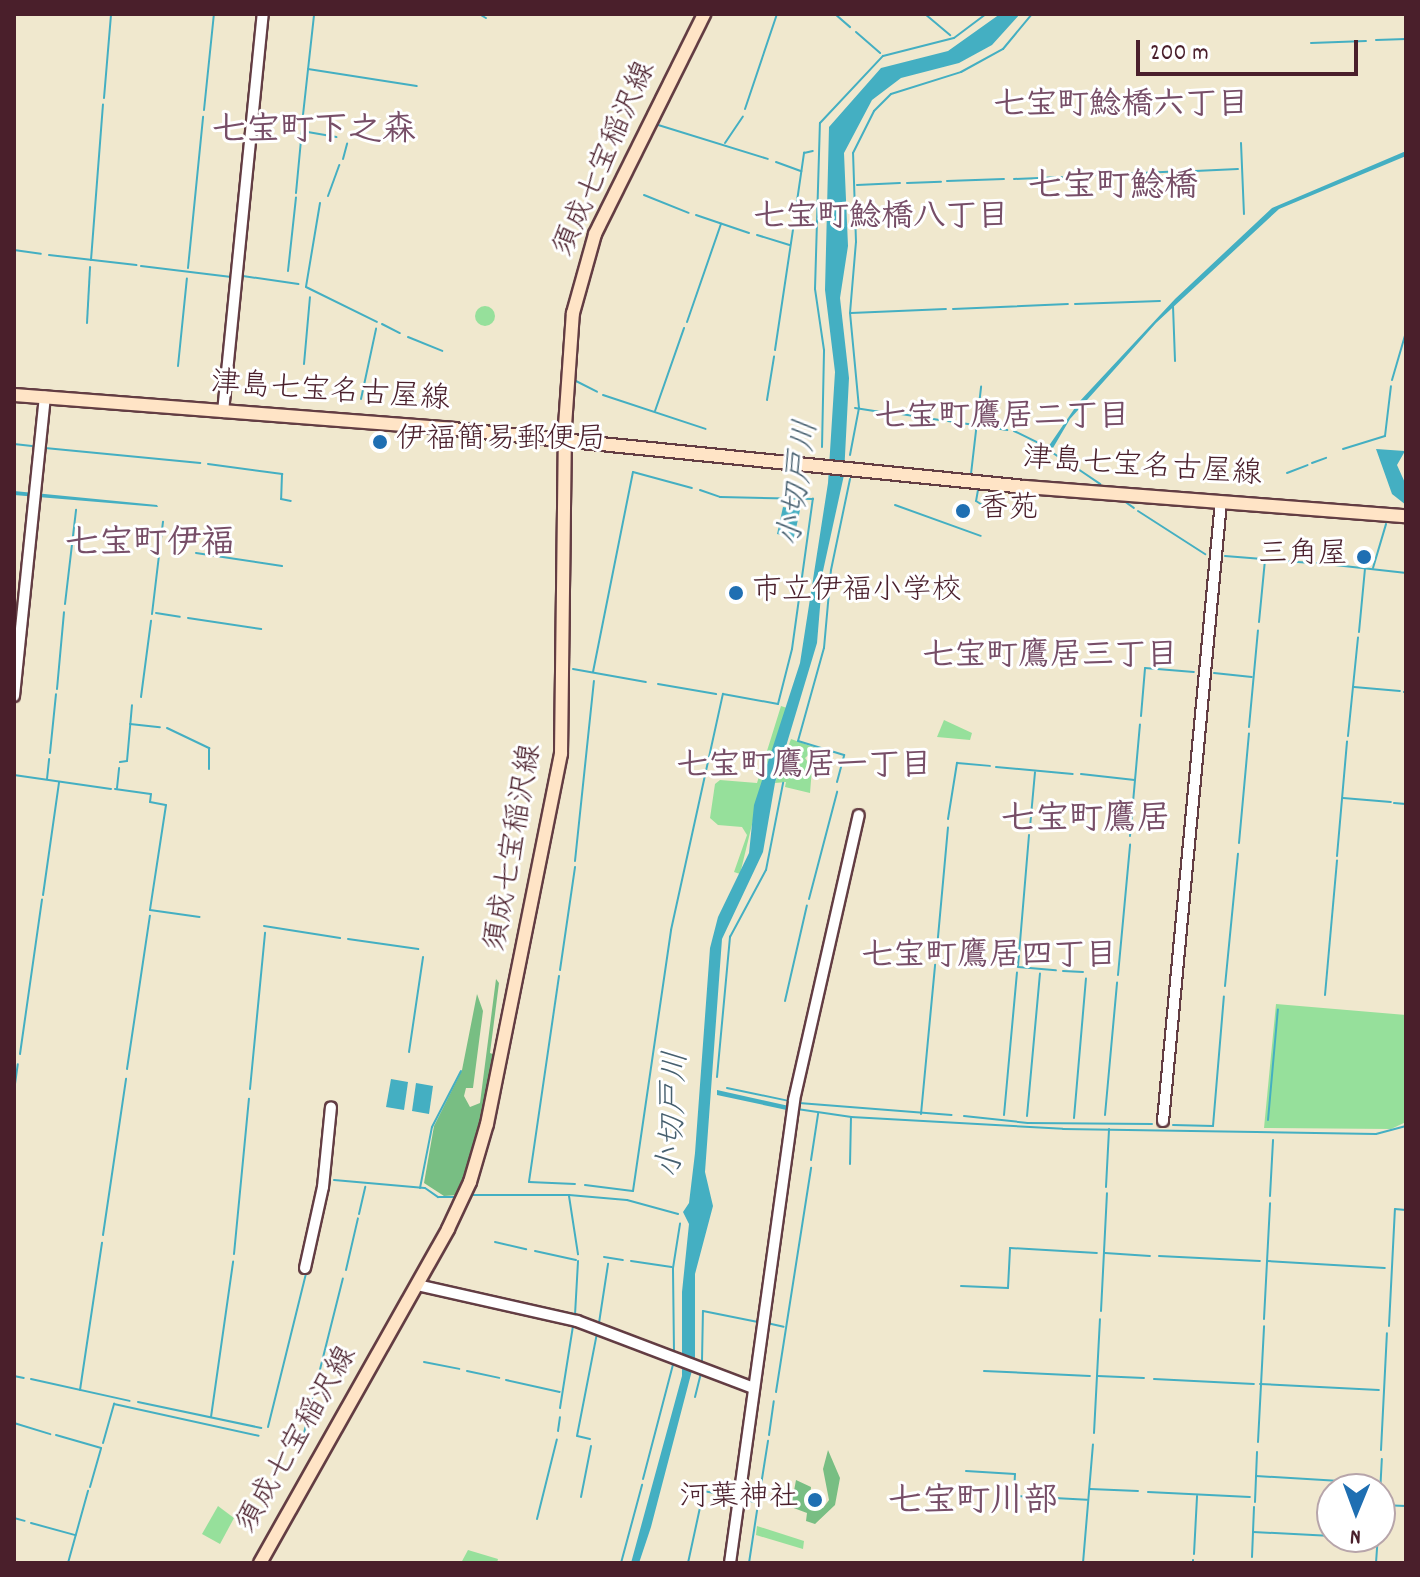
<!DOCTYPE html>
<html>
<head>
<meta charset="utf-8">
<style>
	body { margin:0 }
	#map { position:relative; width:1420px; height:1577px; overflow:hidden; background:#f0e8ce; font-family:Dekko,"Klee One",sans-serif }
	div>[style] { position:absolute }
	.green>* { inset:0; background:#96e09b }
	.round { border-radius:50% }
	.forest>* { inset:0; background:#78be83 }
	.water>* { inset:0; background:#44afc2 }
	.stream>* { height:2px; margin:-1px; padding:0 1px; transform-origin:1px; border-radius:1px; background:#44afc2 }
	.roads { filter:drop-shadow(2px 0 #633d43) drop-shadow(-2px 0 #633d43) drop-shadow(0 2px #633d43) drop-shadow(0 -2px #633d43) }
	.tertiary>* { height:10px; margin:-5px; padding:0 5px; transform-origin:5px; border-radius:5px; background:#fff }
	.secondary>* { height:12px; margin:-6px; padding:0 6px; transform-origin:6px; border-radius:6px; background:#ffe4c6 }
	.dots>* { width:22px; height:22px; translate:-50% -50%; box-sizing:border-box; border:4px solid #fff; border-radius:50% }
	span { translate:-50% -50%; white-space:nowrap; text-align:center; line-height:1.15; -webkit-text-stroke:6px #fff; paint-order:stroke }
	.street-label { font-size:30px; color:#4a1f2b }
	.poi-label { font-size:30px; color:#4a1f2b }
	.left { translate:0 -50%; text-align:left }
	.right { translate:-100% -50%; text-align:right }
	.neighbourhood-label { font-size:32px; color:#774e67; font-weight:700 }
	.water-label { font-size:32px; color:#47606f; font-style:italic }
	.quarter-label { font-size:34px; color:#774e67; font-weight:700 }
	.frame { position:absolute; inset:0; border:16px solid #4a1f2b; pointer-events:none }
	.north { position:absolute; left:1316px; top:1473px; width:80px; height:80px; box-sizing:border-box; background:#fff; border:2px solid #b7a5aa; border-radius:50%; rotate:181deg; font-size:22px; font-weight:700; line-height:32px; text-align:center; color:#4a1f2b }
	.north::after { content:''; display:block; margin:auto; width:28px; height:36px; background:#1f6fb2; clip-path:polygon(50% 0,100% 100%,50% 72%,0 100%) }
	.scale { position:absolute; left:1136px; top:40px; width:222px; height:36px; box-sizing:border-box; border:4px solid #4a1f2b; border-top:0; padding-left:10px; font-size:24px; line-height:28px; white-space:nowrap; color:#4a1f2b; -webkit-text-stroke:6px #fff; paint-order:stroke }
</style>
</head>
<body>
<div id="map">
	<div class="green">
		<i class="round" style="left:475px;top:306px;width:20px;height:20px"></i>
		<i style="clip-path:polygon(781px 706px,787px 708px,765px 771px,740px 874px,734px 872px,747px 835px,742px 827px,718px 825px,710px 818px,715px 784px,720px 780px,757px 783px)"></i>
		<i style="clip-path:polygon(944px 720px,972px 733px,970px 740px,937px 737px)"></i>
		<i style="clip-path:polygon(791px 739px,816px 748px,805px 758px,812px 768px,810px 793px,785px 787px,786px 782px,775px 783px)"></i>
		<i style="clip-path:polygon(1276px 1004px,1406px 1015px,1406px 1122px,1391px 1129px,1264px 1128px)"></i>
		<i style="clip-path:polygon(218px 1506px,234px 1518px,220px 1544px,202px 1534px)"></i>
		<i style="clip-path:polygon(757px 1526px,804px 1541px,803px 1549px,756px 1535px)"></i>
		<i style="clip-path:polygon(468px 1550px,498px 1559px,497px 1563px,461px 1563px)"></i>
	</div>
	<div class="forest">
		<i style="clip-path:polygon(496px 979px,499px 983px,490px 1053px,498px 1056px,477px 1146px,458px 1195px,444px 1196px,424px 1183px,434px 1126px,462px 1070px,477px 994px,483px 1011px,473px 1088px,466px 1088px,464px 1096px,470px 1107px,480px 1103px)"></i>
		<i style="clip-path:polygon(828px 1450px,840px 1478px,835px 1505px,815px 1524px,806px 1521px,807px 1513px,791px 1507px,796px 1480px,811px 1487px,809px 1508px,823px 1508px,829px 1500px,823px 1469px)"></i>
	</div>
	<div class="water">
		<i style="clip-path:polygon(1000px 14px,1020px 14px,992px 45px,959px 63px,901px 78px,872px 100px,844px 153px,848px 246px,840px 298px,849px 378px,844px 475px,823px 571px,817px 643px,775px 783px,763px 852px,722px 939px,705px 1172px,713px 1206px,695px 1274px,695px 1359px,651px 1527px,639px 1563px,631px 1563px,682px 1376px,682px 1292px,689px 1224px,683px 1212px,689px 1203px,695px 1153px,710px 948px,718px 917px,749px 853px,754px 805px,800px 663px,828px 483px,835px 372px,825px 290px,829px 127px,881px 68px,948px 51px)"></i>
		<i style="clip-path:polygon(1406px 151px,1406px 156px,1279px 209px,1156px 323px,1070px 419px,1050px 453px,1046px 450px,1079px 402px,1175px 299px,1272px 208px)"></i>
		<i style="clip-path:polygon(1376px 449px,1405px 451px,1397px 465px,1406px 485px,1406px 505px,1392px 494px)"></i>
		<i style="clip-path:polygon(14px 491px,157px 505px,158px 507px,14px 495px)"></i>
		<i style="clip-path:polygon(783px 507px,800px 510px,794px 538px,777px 534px)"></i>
		<i style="clip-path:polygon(391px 1079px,408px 1082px,404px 1110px,386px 1107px)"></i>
		<i style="clip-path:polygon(416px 1083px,433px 1086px,429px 1114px,412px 1111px)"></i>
		<i style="clip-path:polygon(717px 1090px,789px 1106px,796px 1112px,717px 1095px)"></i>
	</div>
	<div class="stream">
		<i style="left:479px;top:14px;width:8px;rotate:30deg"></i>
		<i style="left:835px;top:14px;width:20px;rotate:41deg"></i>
		<i style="left:925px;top:14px;width:33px;rotate:40deg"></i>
		<i style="left:856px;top:32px;width:32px;rotate:41deg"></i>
		<i style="left:1376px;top:40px;width:30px;rotate:-2deg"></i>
		<i style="left:1311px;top:43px;width:55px;rotate:-2.1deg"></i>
		<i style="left:308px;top:69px;width:110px;rotate:8.9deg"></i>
		<i style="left:104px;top:98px;width:84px;rotate:-85.2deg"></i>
		<i style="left:745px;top:109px;width:100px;rotate:-71.4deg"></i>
		<i style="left:204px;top:110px;width:97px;rotate:-84.1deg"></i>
		<i style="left:302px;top:124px;width:110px;rotate:-83.7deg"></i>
		<i style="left:655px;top:124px;width:118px;rotate:17.2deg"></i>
		<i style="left:302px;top:131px;width:35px;rotate:10deg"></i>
		<i style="left:725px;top:143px;width:32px;rotate:-56deg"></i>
		<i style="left:1241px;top:143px;width:71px;rotate:87.6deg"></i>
		<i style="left:343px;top:159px;width:16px;rotate:-75deg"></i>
		<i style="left:776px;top:162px;width:27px;rotate:20deg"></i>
		<i style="left:1195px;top:171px;width:43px;rotate:-2.7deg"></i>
		<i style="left:1071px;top:176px;width:115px;rotate:-2.5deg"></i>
		<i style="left:1014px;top:179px;width:48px;rotate:-2.4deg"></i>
		<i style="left:947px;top:181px;width:57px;rotate:-2deg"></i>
		<i style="left:907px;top:183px;width:34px;rotate:-2deg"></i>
		<i style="left:857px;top:185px;width:43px;rotate:-2.7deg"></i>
		<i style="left:296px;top:193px;width:63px;rotate:-84.6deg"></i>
		<i style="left:644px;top:195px;width:48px;rotate:21.8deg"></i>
		<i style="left:328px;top:196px;width:33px;rotate:-70deg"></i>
		<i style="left:320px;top:203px;width:85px;rotate:99.5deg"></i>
		<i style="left:306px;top:287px;width:79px;rotate:26.2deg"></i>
		<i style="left:796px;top:208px;width:56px;rotate:-81.7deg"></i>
		<i style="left:804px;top:153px;width:9px;rotate:-13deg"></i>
		<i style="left:696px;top:215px;width:56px;rotate:18.8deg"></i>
		<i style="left:757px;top:235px;width:34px;rotate:17deg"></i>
		<i style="left:14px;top:250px;width:27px;rotate:8deg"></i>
		<i style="left:49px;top:255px;width:88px;rotate:6.6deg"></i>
		<i style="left:91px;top:260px;width:156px;rotate:-85.6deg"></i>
		<i style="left:141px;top:266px;width:91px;rotate:7deg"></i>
		<i style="left:188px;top:268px;width:152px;rotate:-84.3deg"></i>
		<i style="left:288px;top:271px;width:74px;rotate:-83.8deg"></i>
		<i style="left:243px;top:276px;width:56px;rotate:8.3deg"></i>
		<i style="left:1075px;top:304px;width:85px;rotate:-2deg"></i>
		<i style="left:1173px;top:306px;width:55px;rotate:87.9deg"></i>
		<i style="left:953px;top:309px;width:115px;rotate:-2.5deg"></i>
		<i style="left:851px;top:313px;width:95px;rotate:-2.4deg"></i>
		<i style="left:687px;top:322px;width:104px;rotate:-70.9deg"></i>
		<i style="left:87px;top:323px;width:56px;rotate:-86.9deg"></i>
		<i style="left:382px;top:324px;width:20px;rotate:27deg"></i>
		<i style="left:408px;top:337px;width:37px;rotate:22deg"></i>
		<i style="left:775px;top:350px;width:135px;rotate:-81.5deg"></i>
		<i style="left:304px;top:364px;width:67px;rotate:-84.9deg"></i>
		<i style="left:178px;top:366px;width:88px;rotate:-84.2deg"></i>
		<i style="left:572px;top:379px;width:28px;rotate:27deg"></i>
		<i style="left:1392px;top:380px;width:50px;rotate:-73.7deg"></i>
		<i style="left:603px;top:395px;width:108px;rotate:18.3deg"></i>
		<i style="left:361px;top:399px;width:72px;rotate:-77.9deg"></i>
		<i style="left:767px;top:400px;width:44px;rotate:-80.8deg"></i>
		<i style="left:855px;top:408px;width:39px;rotate:9deg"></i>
		<i style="left:655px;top:411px;width:88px;rotate:-70.7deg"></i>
		<i style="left:901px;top:414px;width:39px;rotate:9deg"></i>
		<i style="left:948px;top:421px;width:60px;rotate:8.7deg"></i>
		<i style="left:1014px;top:431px;width:30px;rotate:26deg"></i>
		<i style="left:14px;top:444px;width:18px;rotate:6deg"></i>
		<i style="left:822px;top:447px;width:97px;rotate:-88.8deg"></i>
		<i style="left:824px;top:350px;width:62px;rotate:-98.4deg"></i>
		<i style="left:815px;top:289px;width:166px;rotate:-88.3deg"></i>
		<i style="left:820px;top:123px;width:92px;rotate:-46.8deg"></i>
		<i style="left:883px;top:56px;width:73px;rotate:-14.2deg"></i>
		<i style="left:954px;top:38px;width:40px;rotate:-37deg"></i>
		<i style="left:45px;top:448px;width:156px;rotate:5.5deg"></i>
		<i style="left:1343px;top:449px;width:44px;rotate:-17.2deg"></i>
		<i style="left:1385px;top:436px;width:50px;rotate:-83.2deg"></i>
		<i style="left:1050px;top:451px;width:27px;rotate:34deg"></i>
		<i style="left:850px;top:455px;width:48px;rotate:-79.2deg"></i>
		<i style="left:859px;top:408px;width:95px;rotate:-95.4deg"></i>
		<i style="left:850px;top:313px;width:71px;rotate:-85.2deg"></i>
		<i style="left:856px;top:242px;width:89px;rotate:-91.9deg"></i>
		<i style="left:853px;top:153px;width:47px;rotate:-63.4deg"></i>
		<i style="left:874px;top:111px;width:24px;rotate:-45deg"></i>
		<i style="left:891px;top:94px;width:73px;rotate:-17.4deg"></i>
		<i style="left:961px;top:72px;width:48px;rotate:-28.7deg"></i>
		<i style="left:1003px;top:49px;width:45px;rotate:-50.4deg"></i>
		<i style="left:1312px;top:463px;width:15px;rotate:-20deg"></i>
		<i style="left:208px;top:464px;width:75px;rotate:7.7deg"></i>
		<i style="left:282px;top:474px;width:25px;rotate:92deg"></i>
		<i style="left:281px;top:499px;width:10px;rotate:11deg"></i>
		<i style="left:1078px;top:469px;width:27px;rotate:34deg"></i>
		<i style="left:1287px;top:473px;width:22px;rotate:-21deg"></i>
		<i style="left:971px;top:474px;width:88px;rotate:-83.4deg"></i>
		<i style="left:700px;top:490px;width:21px;rotate:19deg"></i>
		<i style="left:720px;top:497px;width:93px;rotate:1.2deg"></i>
		<i style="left:978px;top:490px;width:11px;rotate:100deg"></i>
		<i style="left:976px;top:501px;width:28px;rotate:32deg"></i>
		<i style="left:1124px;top:501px;width:12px;rotate:35deg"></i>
		<i style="left:895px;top:505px;width:91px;rotate:19.8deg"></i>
		<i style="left:1138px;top:511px;width:80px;rotate:32.7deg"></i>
		<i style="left:196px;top:553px;width:87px;rotate:8.6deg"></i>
		<i style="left:1225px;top:556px;width:86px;rotate:4.7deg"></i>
		<i style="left:1317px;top:563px;width:90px;rotate:6.4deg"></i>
		<i style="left:1373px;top:568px;width:46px;rotate:-73.5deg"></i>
		<i style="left:65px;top:604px;width:95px;rotate:-83.3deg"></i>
		<i style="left:156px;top:613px;width:24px;rotate:9deg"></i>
		<i style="left:152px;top:614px;width:93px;rotate:-83.2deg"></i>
		<i style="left:188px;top:618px;width:74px;rotate:8.6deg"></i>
		<i style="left:1259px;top:622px;width:62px;rotate:-84.5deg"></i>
		<i style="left:1359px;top:632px;width:63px;rotate:-84.6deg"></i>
		<i style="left:573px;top:669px;width:74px;rotate:10.1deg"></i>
		<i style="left:593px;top:672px;width:204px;rotate:-78.7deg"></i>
		<i style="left:633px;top:472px;width:61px;rotate:15.2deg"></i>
		<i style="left:1214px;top:673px;width:38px;rotate:6deg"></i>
		<i style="left:658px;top:684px;width:59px;rotate:9.8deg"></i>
		<i style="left:1354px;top:687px;width:46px;rotate:5deg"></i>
		<i style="left:57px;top:689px;width:77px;rotate:-84.8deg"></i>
		<i style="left:1404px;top:692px;width:2px"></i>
		<i style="left:141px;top:697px;width:77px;rotate:-82.5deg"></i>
		<i style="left:1141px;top:716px;width:48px;rotate:-85.2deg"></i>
		<i style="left:1145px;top:668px;width:49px;rotate:4.7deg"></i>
		<i style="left:130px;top:724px;width:30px;rotate:6deg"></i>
		<i style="left:1249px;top:727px;width:97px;rotate:-84.7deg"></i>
		<i style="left:167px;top:728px;width:47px;rotate:25.5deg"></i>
		<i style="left:209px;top:748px;width:21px;rotate:90deg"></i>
		<i style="left:1348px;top:736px;width:99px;rotate:-84.2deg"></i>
		<i style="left:50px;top:753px;width:59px;rotate:-84.2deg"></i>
		<i style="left:120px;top:762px;width:7px;rotate:-8deg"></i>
		<i style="left:127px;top:761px;width:56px;rotate:-84.9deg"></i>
		<i style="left:996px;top:767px;width:77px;rotate:5.2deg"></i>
		<i style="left:1081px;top:774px;width:54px;rotate:6.3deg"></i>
		<i style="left:14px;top:775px;width:98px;rotate:8.2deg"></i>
		<i style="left:47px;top:779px;width:20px;rotate:-84deg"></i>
		<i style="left:837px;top:782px;width:28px;rotate:-75deg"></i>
		<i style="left:844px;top:755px;width:48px;rotate:-163.1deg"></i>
		<i style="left:798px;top:741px;width:97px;rotate:-74.4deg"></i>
		<i style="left:824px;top:648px;width:78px;rotate:-84.9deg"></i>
		<i style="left:831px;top:570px;width:93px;rotate:-78.2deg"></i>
		<i style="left:117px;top:788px;width:20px;rotate:-84deg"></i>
		<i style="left:115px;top:789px;width:36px;rotate:8deg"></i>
		<i style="left:151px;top:794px;width:8px;rotate:97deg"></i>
		<i style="left:150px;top:802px;width:16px;rotate:11deg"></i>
		<i style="left:166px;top:805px;width:106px;rotate:98.7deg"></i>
		<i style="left:150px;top:910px;width:50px;rotate:8deg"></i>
		<i style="left:1343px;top:798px;width:48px;rotate:4.8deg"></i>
		<i style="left:1394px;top:803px;width:12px;rotate:5deg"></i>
		<i style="left:948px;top:819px;width:57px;rotate:-80.9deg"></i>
		<i style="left:957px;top:763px;width:33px;rotate:5deg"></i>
		<i style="left:1030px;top:827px;width:55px;rotate:-84.8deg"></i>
		<i style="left:1029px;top:835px;width:132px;rotate:94.8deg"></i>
		<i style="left:1018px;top:967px;width:38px;rotate:5deg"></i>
		<i style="left:1130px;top:836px;width:112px;rotate:-84.9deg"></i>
		<i style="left:1239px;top:843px;width:110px;rotate:-84.8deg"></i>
		<i style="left:1337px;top:856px;width:115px;rotate:-85deg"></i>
		<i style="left:575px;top:861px;width:181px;rotate:-84deg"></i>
		<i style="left:43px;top:895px;width:114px;rotate:-81.9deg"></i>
		<i style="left:809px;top:899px;width:111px;rotate:-75.3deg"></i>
		<i style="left:264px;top:926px;width:77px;rotate:9deg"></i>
		<i style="left:348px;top:939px;width:71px;rotate:8.1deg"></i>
		<i style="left:936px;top:959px;width:132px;rotate:-84.8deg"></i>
		<i style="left:560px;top:970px;width:104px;rotate:-81.7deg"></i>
		<i style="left:1063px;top:971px;width:20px;rotate:3deg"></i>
		<i style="left:1118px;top:975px;width:131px;rotate:-84.7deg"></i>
		<i style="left:559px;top:976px;width:208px;rotate:98.3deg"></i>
		<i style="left:529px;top:1182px;width:46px;rotate:2.5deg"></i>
		<i style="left:1225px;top:986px;width:133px;rotate:-84.4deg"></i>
		<i style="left:1325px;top:995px;width:135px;rotate:-84.9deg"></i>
		<i style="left:785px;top:1001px;width:98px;rotate:-77.1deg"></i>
		<i style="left:409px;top:1052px;width:96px;rotate:-81.6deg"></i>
		<i style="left:20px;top:1054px;width:156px;rotate:-81.9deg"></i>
		<i style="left:127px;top:1069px;width:155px;rotate:-81.5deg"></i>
		<i style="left:717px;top:1077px;width:141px;rotate:-84.7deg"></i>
		<i style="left:730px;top:937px;width:76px;rotate:-61.8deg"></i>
		<i style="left:766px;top:870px;width:89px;rotate:-78.9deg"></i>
		<i style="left:727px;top:1088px;width:63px;rotate:11.8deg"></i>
		<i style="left:250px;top:1089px;width:157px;rotate:-84.5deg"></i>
		<i style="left:14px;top:1091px;width:27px;rotate:-82deg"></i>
		<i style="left:799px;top:1103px;width:153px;rotate:4.5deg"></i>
		<i style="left:797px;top:1109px;width:55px;rotate:8.4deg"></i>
		<i style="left:851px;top:1117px;width:212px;rotate:3.2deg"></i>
		<i style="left:1063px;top:1129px;width:313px;rotate:0.9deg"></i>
		<i style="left:1376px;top:1134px;width:31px;rotate:-15deg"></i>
		<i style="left:921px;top:1114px;width:150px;rotate:-84.6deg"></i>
		<i style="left:1004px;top:1115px;width:143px;rotate:-84.8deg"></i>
		<i style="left:1105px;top:1115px;width:133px;rotate:-84.8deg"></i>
		<i style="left:964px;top:1116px;width:64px;rotate:6.2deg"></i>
		<i style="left:1028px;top:1123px;width:124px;rotate:0.5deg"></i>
		<i style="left:1027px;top:1116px;width:143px;rotate:-84.8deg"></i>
		<i style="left:1074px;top:1118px;width:140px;rotate:-85.1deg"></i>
		<i style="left:1268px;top:1120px;width:111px;rotate:-84.9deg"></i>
		<i style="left:1173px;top:1125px;width:40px;rotate:1.4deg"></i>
		<i style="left:1213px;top:1126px;width:130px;rotate:-85.2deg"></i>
		<i style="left:811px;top:1160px;width:47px;rotate:-81.3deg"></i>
		<i style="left:850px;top:1164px;width:47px;rotate:-88.8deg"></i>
		<i style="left:334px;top:1180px;width:91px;rotate:5deg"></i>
		<i style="left:425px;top:1188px;width:16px;rotate:35deg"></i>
		<i style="left:438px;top:1197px;width:16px"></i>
		<i style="left:585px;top:1185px;width:48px;rotate:7.1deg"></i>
		<i style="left:633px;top:1191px;width:264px;rotate:-81.7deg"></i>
		<i style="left:671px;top:930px;width:242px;rotate:-77.6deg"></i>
		<i style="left:723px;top:694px;width:56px;rotate:10.3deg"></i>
		<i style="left:778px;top:704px;width:57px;rotate:-75.7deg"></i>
		<i style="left:792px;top:649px;width:152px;rotate:-82.1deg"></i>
		<i style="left:1106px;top:1187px;width:58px;rotate:-87deg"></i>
		<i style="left:420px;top:1188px;width:62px;rotate:-78.9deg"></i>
		<i style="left:432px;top:1127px;width:63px;rotate:-62.6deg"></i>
		<i style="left:471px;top:1195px;width:98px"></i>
		<i style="left:569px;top:1195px;width:58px;rotate:4.9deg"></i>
		<i style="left:627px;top:1200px;width:53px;rotate:15.4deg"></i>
		<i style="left:569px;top:1196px;width:59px;rotate:81.2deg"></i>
		<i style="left:1270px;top:1196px;width:56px;rotate:-86.9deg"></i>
		<i style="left:359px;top:1214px;width:28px;rotate:-77deg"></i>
		<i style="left:103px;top:1235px;width:158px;rotate:-81.6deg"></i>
		<i style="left:495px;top:1242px;width:32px;rotate:13deg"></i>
		<i style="left:535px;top:1251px;width:42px;rotate:12.4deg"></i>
		<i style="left:1105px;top:1253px;width:45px;rotate:3.8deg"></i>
		<i style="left:234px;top:1254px;width:156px;rotate:-84.5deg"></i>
		<i style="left:1159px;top:1256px;width:101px;rotate:2.8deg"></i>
		<i style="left:604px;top:1257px;width:19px;rotate:9deg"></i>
		<i style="left:631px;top:1261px;width:41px;rotate:8.3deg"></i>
		<i style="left:1267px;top:1261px;width:118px;rotate:3.4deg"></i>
		<i style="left:346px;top:1270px;width:53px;rotate:-77deg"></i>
		<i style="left:961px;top:1286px;width:47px;rotate:2.4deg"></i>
		<i style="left:1008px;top:1288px;width:40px;rotate:-87.1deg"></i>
		<i style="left:1010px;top:1248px;width:87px;rotate:3.3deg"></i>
		<i style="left:1101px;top:1311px;width:118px;rotate:-87.1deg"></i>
		<i style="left:575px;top:1315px;width:54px;rotate:-86.8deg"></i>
		<i style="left:1264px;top:1319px;width:116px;rotate:-87deg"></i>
		<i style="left:599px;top:1323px;width:60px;rotate:-81.3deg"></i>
		<i style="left:767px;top:1323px;width:17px;rotate:13deg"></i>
		<i style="left:1389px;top:1326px;width:117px;rotate:-87.1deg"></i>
		<i style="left:1395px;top:1209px;width:11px;rotate:5deg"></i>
		<i style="left:674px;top:1352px;width:84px;rotate:-90.7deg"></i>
		<i style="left:673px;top:1268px;width:45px;rotate:-81deg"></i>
		<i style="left:702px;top:1361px;width:50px;rotate:-88.9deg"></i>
		<i style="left:703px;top:1311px;width:56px;rotate:11.3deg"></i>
		<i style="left:424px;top:1362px;width:36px;rotate:11deg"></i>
		<i style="left:467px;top:1371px;width:33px;rotate:12deg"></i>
		<i style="left:984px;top:1371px;width:106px;rotate:2.7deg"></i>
		<i style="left:14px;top:1376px;width:10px;rotate:11deg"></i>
		<i style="left:1098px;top:1376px;width:46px;rotate:2.5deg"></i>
		<i style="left:31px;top:1379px;width:101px;rotate:12.5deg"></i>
		<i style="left:1154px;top:1379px;width:100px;rotate:2.9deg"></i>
		<i style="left:506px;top:1380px;width:55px;rotate:12.5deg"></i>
		<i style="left:1260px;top:1384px;width:119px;rotate:2.9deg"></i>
		<i style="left:80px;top:1390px;width:149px;rotate:-81.5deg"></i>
		<i style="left:776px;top:1392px;width:227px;rotate:-81.1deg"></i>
		<i style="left:695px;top:1397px;width:25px;rotate:-76deg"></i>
		<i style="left:138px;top:1402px;width:126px;rotate:11.9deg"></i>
		<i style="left:560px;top:1408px;width:83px;rotate:-81deg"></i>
		<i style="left:211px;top:1417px;width:157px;rotate:-81.9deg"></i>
		<i style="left:14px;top:1423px;width:38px;rotate:17deg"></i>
		<i style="left:268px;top:1427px;width:159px;rotate:-76.1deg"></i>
		<i style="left:558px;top:1431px;width:14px;rotate:-82deg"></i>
		<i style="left:1094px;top:1433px;width:114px;rotate:-87deg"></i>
		<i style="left:56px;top:1435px;width:47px;rotate:16.1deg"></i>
		<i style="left:769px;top:1435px;width:34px;rotate:-82deg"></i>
		<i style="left:590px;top:1439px;width:13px;rotate:-167deg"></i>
		<i style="left:577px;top:1436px;width:105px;rotate:-79deg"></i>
		<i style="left:1258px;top:1442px;width:116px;rotate:-87deg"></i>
		<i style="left:103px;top:1443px;width:41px;rotate:-74.2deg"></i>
		<i style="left:114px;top:1404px;width:148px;rotate:12.4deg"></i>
		<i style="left:1381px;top:1450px;width:117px;rotate:-87.1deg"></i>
		<i style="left:299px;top:1453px;width:180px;rotate:-75.9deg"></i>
		<i style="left:966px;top:1471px;width:49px;rotate:3.5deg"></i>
		<i style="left:1015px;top:1474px;width:22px;rotate:93deg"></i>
		<i style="left:1014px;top:1496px;width:34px;rotate:3deg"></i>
		<i style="left:1256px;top:1476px;width:117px;rotate:3.4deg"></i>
		<i style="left:643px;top:1479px;width:118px;rotate:-75.3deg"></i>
		<i style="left:90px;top:1487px;width:40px;rotate:-74deg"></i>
		<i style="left:1090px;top:1489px;width:48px;rotate:2.4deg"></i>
		<i style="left:703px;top:1491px;width:28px;rotate:10deg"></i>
		<i style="left:1148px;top:1492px;width:102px;rotate:2.8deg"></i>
		<i style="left:1380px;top:1494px;width:35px;rotate:-87deg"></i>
		<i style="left:581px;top:1497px;width:52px;rotate:-78.9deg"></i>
		<i style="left:1054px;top:1498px;width:33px;rotate:3deg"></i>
		<i style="left:746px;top:1500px;width:13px;rotate:13deg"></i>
		<i style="left:1255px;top:1502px;width:50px;rotate:-87.7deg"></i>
		<i style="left:758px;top:1504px;width:64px;rotate:-81deg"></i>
		<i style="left:1380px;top:1505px;width:26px;rotate:2deg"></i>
		<i style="left:14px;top:1518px;width:11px;rotate:15deg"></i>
		<i style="left:537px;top:1519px;width:82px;rotate:-76deg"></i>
		<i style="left:31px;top:1523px;width:46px;rotate:15.3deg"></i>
		<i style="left:1253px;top:1532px;width:79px;rotate:2.9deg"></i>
		<i style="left:1348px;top:1537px;width:23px;rotate:2deg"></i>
		<i style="left:1194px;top:1554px;width:58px;rotate:-87deg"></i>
		<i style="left:1252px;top:1557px;width:50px;rotate:-87.7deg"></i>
		<i style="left:68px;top:1563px;width:75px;rotate:-74.5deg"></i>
		<i style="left:621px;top:1563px;width:81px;rotate:-74.9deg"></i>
		<i style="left:688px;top:1563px;width:66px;rotate:-77.8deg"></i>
		<i style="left:749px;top:1563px;width:53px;rotate:-81.3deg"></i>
		<i style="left:1083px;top:1563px;width:119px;rotate:-85.2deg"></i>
		<i style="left:1193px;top:1563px;width:3px;rotate:-90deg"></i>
		<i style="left:1252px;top:1563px;width:1px;rotate:-90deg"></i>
		<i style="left:1376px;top:1563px;width:26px;rotate:-86deg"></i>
	</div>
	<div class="roads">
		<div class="tertiary">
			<i style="left:223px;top:412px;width:400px;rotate:-84.3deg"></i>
			<i style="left:14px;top:696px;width:301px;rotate:-84.1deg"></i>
			<i style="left:1163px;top:1121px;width:622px;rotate:-84.65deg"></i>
			<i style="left:305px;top:1268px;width:83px;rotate:-77.5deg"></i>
			<i style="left:323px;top:1187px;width:80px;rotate:-84.3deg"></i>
			<i style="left:417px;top:1285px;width:164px;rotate:12.7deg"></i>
			<i style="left:577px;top:1321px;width:188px;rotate:20.8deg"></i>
			<i style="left:730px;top:1563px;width:467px;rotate:-82.1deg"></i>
			<i style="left:794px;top:1100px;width:292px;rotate:-77.2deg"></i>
		</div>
		<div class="secondary">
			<i style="left:14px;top:395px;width:440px;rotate:4.4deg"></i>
			<i style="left:453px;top:429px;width:575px;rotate:5.79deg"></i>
			<i style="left:1025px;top:487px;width:382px;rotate:4.4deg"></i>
			<i style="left:260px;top:1563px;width:383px;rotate:-60.6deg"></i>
			<i style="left:448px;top:1229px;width:52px;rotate:-64.9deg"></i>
			<i style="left:470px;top:1182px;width:60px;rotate:-73.7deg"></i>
			<i style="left:487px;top:1124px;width:377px;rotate:-78.7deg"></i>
			<i style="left:561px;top:754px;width:328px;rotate:-89.3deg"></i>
			<i style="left:565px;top:426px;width:113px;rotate:-86deg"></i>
			<i style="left:573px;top:313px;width:82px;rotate:-74.4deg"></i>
			<i style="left:595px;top:234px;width:246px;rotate:-63.6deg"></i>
		</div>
	</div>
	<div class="dots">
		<i style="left:380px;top:442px;background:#1f6fb2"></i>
		<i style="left:963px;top:511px;background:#1f6fb2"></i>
		<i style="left:1364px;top:557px;background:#1f6fb2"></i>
		<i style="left:736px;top:593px;background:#1f6fb2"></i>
		<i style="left:815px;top:1500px;background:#1f6fb2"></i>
	</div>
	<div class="street-label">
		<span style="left:607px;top:160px;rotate:-66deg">須成七宝稲沢線</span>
		<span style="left:330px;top:394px;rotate:4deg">津島七宝名古屋線</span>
		<span style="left:1142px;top:469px;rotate:4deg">津島七宝名古屋線</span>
		<span style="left:516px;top:848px;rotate:-80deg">須成七宝稲沢線</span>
		<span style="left:299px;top:1441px;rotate:-60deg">須成七宝稲沢線</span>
	</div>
	<div class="poi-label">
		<span class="left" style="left:396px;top:442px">伊福簡易郵便局</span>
		<span class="left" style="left:979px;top:511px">香苑</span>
		<span class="right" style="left:1348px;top:557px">三角屋</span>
		<span class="left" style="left:752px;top:593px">市立伊福小学校</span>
		<span class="right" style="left:799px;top:1500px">河葉神社</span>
	</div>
	<div class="neighbourhood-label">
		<span style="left:1121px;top:107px">七宝町鯰橋六丁目</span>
		<span style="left:881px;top:219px">七宝町鯰橋八丁目</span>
		<span style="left:1002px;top:419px">七宝町鷹居二丁目</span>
		<span style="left:1050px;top:658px">七宝町鷹居三丁目</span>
		<span style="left:804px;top:768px">七宝町鷹居一丁目</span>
		<span style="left:989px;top:958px">七宝町鷹居四丁目</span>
	</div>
	<div class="water-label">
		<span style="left:801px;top:484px;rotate:-82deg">小切戸川</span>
		<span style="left:676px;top:1115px;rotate:-87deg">小切戸川</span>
	</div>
	<div class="quarter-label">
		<span style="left:314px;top:133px">七宝町下之森</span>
		<span style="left:1113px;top:189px">七宝町鯰橋</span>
		<span style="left:150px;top:546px">七宝町伊福</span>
		<span style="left:1086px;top:822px">七宝町鷹居</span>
		<span style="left:973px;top:1504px">七宝町川部</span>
	</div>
	<div class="frame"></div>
	<div class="north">N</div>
	<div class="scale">200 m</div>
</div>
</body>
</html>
